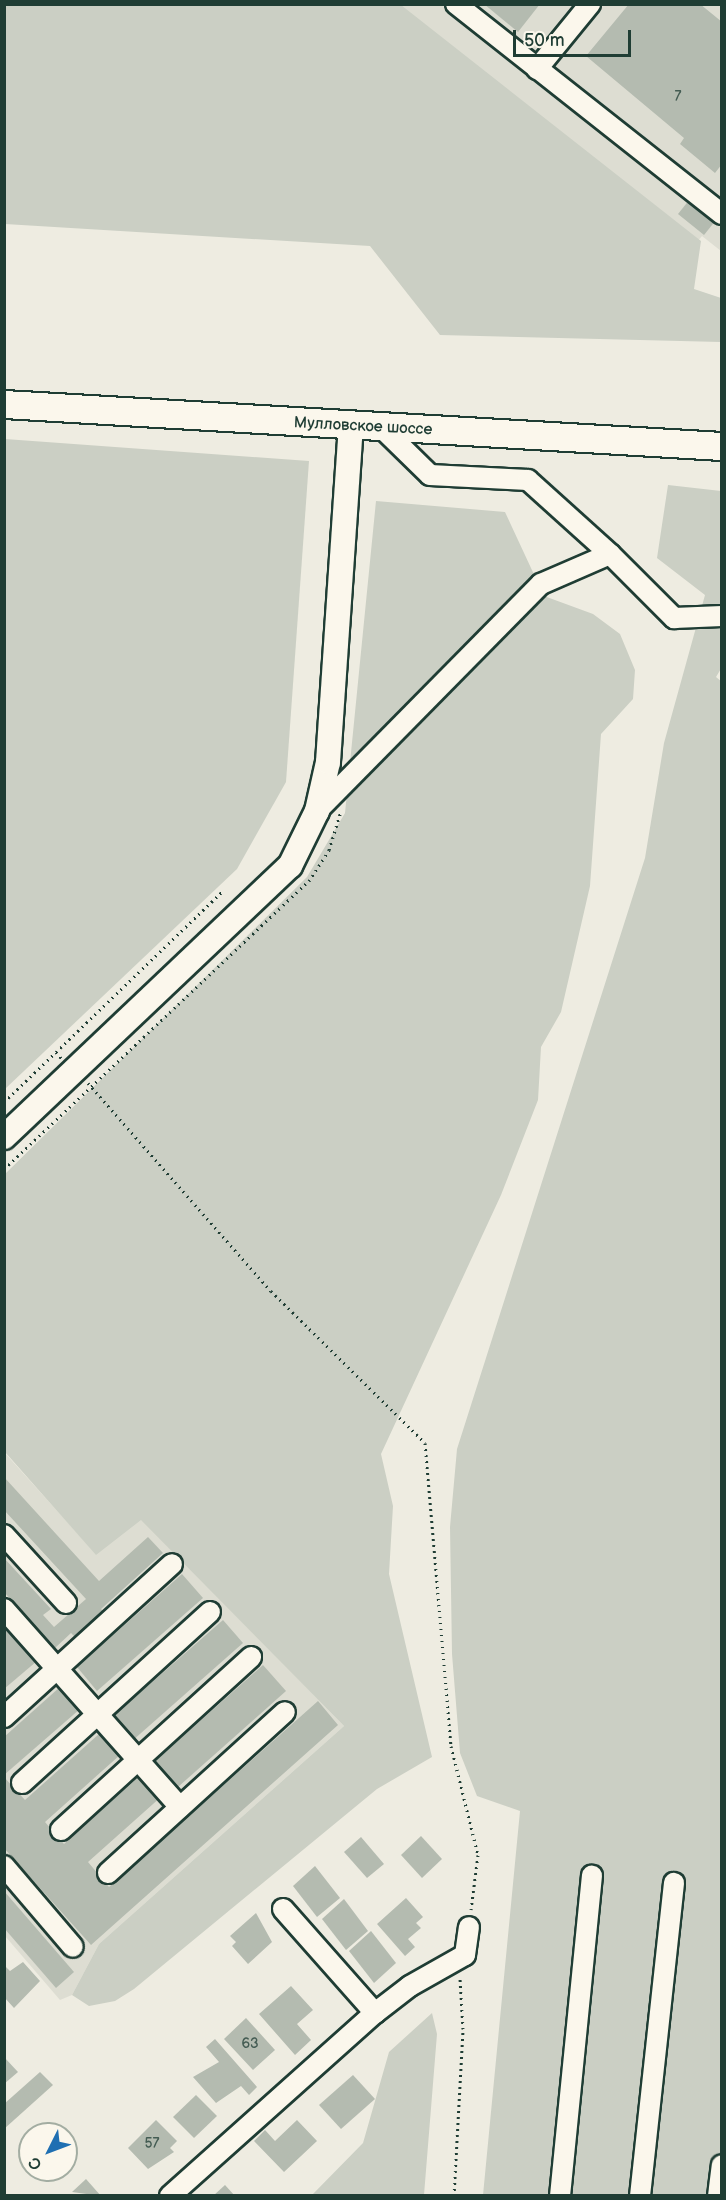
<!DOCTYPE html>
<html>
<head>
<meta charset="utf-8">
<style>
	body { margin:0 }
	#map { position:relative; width:726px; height:2200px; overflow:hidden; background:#eeece1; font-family:"Balsamiq Sans",sans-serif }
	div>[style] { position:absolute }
	.built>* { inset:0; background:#ddddd2 }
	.green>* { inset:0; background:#cbcfc4 }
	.building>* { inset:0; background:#b4bbb0 }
	.path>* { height:3px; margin-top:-1.5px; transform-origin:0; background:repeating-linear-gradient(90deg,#1f3d34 0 1.5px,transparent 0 6px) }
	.roads { filter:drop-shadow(2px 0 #1f3d34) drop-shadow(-2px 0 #1f3d34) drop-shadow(0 2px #1f3d34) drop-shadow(0 -2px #1f3d34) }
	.minor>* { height:20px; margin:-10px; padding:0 10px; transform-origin:10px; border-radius:10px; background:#fbf7ec }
	.major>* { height:24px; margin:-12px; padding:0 12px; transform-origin:12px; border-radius:12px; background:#fbf7ec }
	.highway>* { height:27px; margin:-13.5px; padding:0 13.5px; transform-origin:13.5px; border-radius:13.5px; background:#fbf7ec }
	span { translate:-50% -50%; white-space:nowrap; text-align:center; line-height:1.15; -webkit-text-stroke:4.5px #fbf7ec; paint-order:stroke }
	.number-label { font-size:14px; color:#445c53 }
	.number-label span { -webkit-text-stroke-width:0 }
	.street-label { font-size:16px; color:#1f3d34 }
	.frame { position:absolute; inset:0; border:6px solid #1f3d34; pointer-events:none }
	.north { position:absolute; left:18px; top:2122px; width:60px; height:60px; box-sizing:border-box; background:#fbf7ec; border:2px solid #a3ada2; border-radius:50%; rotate:228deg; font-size:16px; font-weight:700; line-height:24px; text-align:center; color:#1f3d34 }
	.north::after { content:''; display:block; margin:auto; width:21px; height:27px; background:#1f6fb2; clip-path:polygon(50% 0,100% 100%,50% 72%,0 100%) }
	.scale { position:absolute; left:513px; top:30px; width:118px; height:27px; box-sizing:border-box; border:3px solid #1f3d34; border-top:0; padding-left:8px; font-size:18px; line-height:21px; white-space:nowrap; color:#1f3d34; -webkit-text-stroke:4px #fbf7ec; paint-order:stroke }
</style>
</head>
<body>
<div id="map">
	<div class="built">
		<i style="clip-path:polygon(383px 5px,721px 5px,721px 251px,702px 236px,686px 255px)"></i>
		<i style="clip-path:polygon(4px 1452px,96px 1554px,141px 1519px,344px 1726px,99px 1944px,72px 1995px,60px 2000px,5px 1936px)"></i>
	</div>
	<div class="green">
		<i style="clip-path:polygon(4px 5px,401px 5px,701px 241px,694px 289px,721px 298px,721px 342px,440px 335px,370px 246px,5px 224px)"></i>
		<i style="clip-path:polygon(5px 439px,309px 461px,286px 782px,237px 869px,5px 1089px)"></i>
		<i style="clip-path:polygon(668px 485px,721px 491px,722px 667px,716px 677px,722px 682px,721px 2195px,483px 2195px,520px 1811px,477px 1796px,460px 1753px,452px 1654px,450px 1527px,457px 1449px,645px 858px,664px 743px,705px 595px,657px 558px)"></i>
		<i style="clip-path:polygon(376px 501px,505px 512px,544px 596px,593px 614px,620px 634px,635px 670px,633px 699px,601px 734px,590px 886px,561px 1012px,541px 1047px,538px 1100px,501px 1195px,381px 1454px,393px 1506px,389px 1574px,432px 1757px,377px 1789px,134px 1989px,115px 2001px,89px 2006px,72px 1995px,99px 1944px,344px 1726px,141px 1520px,96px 1555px,5px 1452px,4px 1175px,307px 877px,345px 813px)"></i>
		<i style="clip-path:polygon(432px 2013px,437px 2034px,424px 2195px,312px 2195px,363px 2143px,389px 2052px)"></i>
	</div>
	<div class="building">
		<i style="clip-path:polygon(484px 4px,540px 4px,518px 32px)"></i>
		<i style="clip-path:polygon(629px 4px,700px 4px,722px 22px,722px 164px,715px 173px,680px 144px,684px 138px,586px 56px)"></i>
		<i style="clip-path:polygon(690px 199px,716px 220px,704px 235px,678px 214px)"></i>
		<i style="clip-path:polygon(4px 1477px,99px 1581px,148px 1537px,163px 1553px,101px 1609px,106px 1614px,78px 1640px,71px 1633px,55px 1648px,4px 1592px,4px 1558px,51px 1609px,43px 1615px,54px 1627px,86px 1599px,4px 1510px)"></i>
		<i style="clip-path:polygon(182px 1574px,203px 1598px,97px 1691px,77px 1667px)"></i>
		<i style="clip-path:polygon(223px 1620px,243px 1643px,132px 1741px,111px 1718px)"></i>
		<i style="clip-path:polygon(4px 1625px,37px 1661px,4px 1689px)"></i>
		<i style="clip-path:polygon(263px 1665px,286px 1691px,178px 1787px,155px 1761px)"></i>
		<i style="clip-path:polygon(60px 1687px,80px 1709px,4px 1775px,4px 1737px)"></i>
		<i style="clip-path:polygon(318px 1701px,338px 1725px,91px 1945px,4px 1848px,4px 1777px,25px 1800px,99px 1734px,120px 1755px,45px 1822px,64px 1844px,142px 1774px,162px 1796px,88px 1862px,109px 1887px)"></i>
		<i style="clip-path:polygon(421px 1836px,442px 1859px,422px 1878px,401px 1855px)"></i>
		<i style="clip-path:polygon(361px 1837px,384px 1864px,367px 1878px,344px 1852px)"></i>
		<i style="clip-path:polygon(315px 1866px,340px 1898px,317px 1917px,293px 1886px)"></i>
		<i style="clip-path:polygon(4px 1891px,74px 1972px,56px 1988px,4px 1928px)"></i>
		<i style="clip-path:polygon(406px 1898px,423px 1917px,416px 1923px,421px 1928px,408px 1939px,415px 1947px,405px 1956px,377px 1924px)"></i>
		<i style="clip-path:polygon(344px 1899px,368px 1931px,346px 1950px,322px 1919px)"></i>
		<i style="clip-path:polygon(256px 1913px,272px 1942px,248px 1964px,232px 1946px,236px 1942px,230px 1936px)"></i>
		<i style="clip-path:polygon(371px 1931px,396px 1963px,374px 1983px,349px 1951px)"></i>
		<i style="clip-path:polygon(23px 1962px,40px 1981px,14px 2008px,4px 1997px,4px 1965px,10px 1971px)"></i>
		<i style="clip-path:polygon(291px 1986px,313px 2010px,297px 2024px,311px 2040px,295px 2055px,259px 2014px)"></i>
		<i style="clip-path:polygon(246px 2018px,275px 2050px,253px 2070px,224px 2039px)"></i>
		<i style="clip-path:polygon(215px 2039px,257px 2087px,249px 2095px,241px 2086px,216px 2103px,193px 2077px,219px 2062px,206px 2047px)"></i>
		<i style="clip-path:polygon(4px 2057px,18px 2072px,4px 2084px)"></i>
		<i style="clip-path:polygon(40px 2072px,53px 2085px,4px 2129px,4px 2104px)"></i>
		<i style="clip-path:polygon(353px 2075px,375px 2099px,341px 2129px,319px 2105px)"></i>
		<i style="clip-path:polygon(196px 2095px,217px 2116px,194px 2138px,173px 2117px)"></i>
		<i style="clip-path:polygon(156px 2120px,177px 2141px,170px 2148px,174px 2152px,148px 2169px,128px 2148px)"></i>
		<i style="clip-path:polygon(297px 2120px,317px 2141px,284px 2172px,254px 2141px,265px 2130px,275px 2141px)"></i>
		<i style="clip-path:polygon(86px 2179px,101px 2196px,72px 2192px)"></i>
		<i style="clip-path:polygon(225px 2185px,235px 2196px,213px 2196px)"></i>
	</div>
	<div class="path">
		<i style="left:56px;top:1052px;width:232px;rotate:-44deg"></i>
		<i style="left:88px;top:1083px;width:277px;rotate:48.7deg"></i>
		<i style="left:271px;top:1291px;width:216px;rotate:44.6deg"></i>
		<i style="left:425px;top:1443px;width:304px;rotate:85.1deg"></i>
		<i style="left:451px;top:1746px;width:112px;rotate:76.1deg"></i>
		<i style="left:478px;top:1855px;width:55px;rotate:97.3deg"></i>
		<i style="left:4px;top:1102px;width:72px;rotate:-43.9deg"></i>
		<i style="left:56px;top:1052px;width:8px;rotate:50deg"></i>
		<i style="left:4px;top:1169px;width:419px;rotate:-43.4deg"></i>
		<i style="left:309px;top:881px;width:37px;rotate:-57deg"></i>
		<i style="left:329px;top:850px;width:41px;rotate:-72.9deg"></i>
		<i style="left:454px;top:2196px;width:167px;rotate:-86.9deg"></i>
		<i style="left:463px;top:2029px;width:50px;rotate:-93.4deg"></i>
	</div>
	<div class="roads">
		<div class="minor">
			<i style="left:456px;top:4px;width:339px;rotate:38.3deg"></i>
			<i style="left:537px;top:69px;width:84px;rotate:-50.8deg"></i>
			<i style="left:382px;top:428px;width:67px;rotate:44.4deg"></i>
			<i style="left:430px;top:475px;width:98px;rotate:2.9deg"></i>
			<i style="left:528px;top:480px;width:110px;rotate:42.1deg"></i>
			<i style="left:317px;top:811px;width:319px;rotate:-45.4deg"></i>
			<i style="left:541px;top:584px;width:75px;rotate:-23.5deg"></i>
			<i style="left:610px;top:554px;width:91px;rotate:45deg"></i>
			<i style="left:674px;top:618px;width:48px;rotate:-2.4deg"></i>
			<i style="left:4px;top:1535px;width:92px;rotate:47.6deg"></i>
			<i style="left:4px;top:1609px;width:265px;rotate:48.4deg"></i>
			<i style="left:4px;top:1717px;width:227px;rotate:-42.3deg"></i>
			<i style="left:22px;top:1783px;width:254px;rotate:-42.3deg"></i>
			<i style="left:61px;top:1830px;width:257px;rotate:-42.3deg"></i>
			<i style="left:4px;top:1866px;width:106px;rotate:49.6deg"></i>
			<i style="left:108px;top:1873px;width:239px;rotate:-42.3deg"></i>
			<i style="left:283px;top:1909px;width:139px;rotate:48.5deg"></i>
			<i style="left:170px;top:2196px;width:275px;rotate:-41.8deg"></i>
			<i style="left:375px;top:2013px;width:44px;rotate:-37.6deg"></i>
			<i style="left:410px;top:1986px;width:63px;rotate:-29.4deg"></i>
			<i style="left:465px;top:1955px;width:28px;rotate:-82deg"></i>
			<i style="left:560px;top:2196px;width:322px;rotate:-84.3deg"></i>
			<i style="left:640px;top:2196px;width:315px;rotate:-83.8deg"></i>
			<i style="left:718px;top:2196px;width:31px;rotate:-83deg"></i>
		</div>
		<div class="major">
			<i style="left:4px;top:1137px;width:394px;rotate:-43.5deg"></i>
			<i style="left:290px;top:866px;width:61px;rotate:-63.9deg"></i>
			<i style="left:317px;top:811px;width:50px;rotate:-77.3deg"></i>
			<i style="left:328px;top:762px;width:336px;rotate:-86.1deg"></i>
		</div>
		<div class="highway">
			<i style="left:4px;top:404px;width:719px;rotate:3.35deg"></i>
		</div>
	</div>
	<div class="number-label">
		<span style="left:678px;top:97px">7</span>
		<span style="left:250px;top:2044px">63</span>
		<span style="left:152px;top:2144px">57</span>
	</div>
	<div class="street-label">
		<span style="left:363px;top:427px;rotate:3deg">Мулловское шоссе</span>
	</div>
	<div class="frame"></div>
	<div class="north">С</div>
	<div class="scale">50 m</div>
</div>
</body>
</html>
